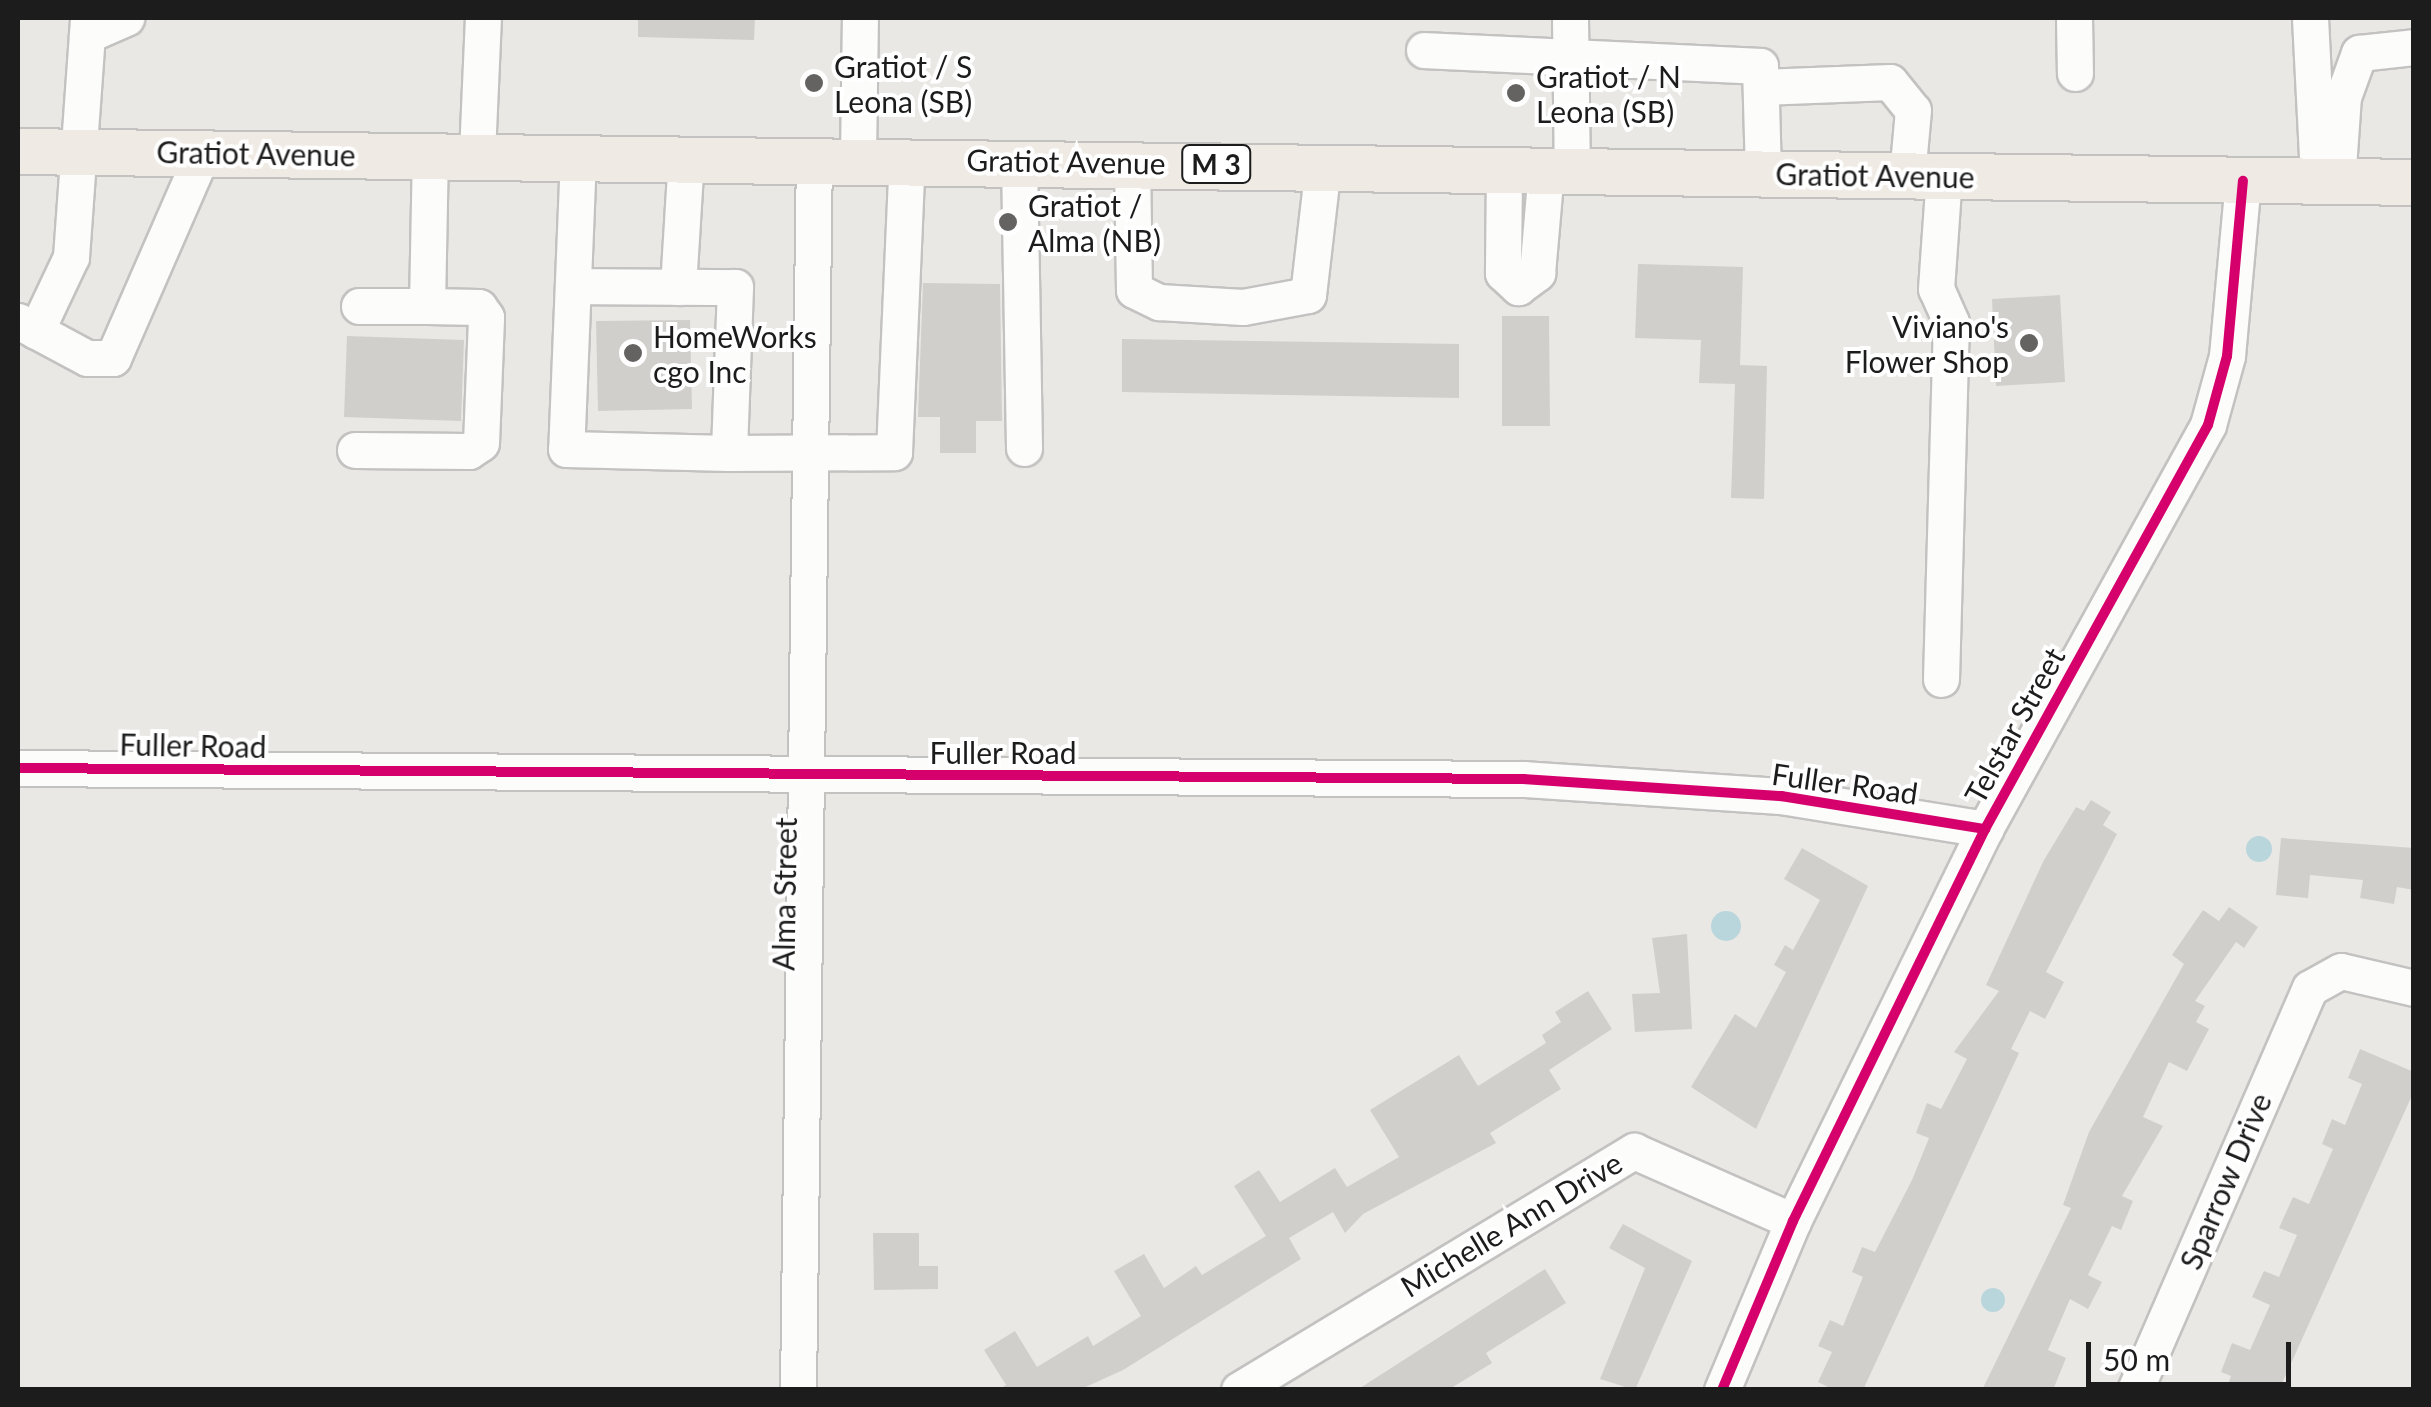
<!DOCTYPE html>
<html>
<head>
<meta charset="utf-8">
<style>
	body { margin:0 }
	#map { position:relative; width:2431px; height:1407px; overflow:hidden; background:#eae8e5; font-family:Lato,sans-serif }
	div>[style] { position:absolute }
	.water>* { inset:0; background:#b9d6dd }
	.round { border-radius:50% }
	.building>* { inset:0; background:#d1cfcc }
	.roads { filter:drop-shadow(2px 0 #c3c2c1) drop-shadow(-2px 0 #c3c2c1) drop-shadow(0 2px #c3c2c1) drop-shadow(0 -2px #c3c2c1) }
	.minor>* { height:35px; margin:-17.5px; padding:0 17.5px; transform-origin:17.5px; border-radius:17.5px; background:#fcfcfb }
	.major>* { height:45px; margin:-22.5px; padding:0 22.5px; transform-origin:22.5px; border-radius:22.5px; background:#efebe4 }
	.cycleway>* { height:10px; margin:-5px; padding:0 5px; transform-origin:5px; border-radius:5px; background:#d6006c }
	.dots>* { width:28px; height:28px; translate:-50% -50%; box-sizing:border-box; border:5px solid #fff; border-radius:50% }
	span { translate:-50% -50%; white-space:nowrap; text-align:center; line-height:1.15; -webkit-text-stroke:8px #fff; paint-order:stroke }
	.shield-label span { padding:2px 8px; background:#fff; border:2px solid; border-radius:8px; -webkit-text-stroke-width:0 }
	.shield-label { font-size:28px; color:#1c1c1c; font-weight:700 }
	.poi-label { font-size:30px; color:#1c1c1c }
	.left { translate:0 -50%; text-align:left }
	.right { translate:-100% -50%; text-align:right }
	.street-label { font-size:30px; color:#1c1c1c }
	.frame { position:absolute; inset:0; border:20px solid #1c1c1c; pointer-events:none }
	.scale { position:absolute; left:2086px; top:1342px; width:205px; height:45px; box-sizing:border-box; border:5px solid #1c1c1c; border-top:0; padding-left:12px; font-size:30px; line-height:35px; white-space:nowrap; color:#1c1c1c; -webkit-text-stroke:8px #fff; paint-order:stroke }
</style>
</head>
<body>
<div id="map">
	<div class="water">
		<i class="round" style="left:2246px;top:836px;width:26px;height:26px"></i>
		<i class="round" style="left:1711px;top:911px;width:30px;height:30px"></i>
		<i class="round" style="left:1981px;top:1288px;width:24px;height:24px"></i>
	</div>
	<div class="building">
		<i style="clip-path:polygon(638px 18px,755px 18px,754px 40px,638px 37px)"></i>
		<i style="clip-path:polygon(1638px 264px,1743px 267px,1740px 365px,1767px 366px,1764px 499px,1731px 498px,1735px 384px,1699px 383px,1701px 340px,1635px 338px)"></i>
		<i style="clip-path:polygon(923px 283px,1000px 284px,1002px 421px,976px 421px,976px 453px,940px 453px,940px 417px,918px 417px)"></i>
		<i style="clip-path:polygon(2060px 295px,2065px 382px,1996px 386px,1992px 299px)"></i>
		<i style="clip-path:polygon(1502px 316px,1549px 316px,1550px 426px,1502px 426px)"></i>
		<i style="clip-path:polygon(690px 320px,692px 409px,598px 411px,596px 321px)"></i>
		<i style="clip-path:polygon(347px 336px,464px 340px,461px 421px,344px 417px)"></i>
		<i style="clip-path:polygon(1122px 339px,1459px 344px,1459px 398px,1122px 392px)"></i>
		<i style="clip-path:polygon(2091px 800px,2111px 812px,2103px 825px,2117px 834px,2046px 972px,2064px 982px,2045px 1019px,2030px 1011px,2011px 1049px,2019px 1053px,1863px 1390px,1834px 1390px,1818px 1382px,1832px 1352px,1818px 1346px,1830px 1320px,1843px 1326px,1863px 1277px,1852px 1272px,1862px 1247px,1875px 1252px,1912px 1180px,1929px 1138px,1916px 1133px,1927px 1103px,1941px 1109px,1967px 1059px,1954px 1052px,1999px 991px,1986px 985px,2044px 860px,2076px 807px,2084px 811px)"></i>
		<i style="clip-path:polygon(2281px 838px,2414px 848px,2414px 890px,2397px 887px,2394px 904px,2360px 898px,2363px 880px,2310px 875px,2308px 898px,2276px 895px)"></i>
		<i style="clip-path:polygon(1802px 848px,1868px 886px,1756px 1129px,1691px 1087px,1735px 1014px,1756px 1028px,1786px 972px,1774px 965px,1785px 945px,1793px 950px,1820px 900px,1784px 879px)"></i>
		<i style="clip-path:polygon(2229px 907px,2258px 927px,2244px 948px,2236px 942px,2195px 1001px,2205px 1006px,2196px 1022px,2209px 1029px,2187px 1071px,2169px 1062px,2143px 1117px,2163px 1126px,2122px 1196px,2133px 1201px,2121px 1230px,2112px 1226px,2088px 1275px,2102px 1282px,2088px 1309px,2070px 1299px,2048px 1350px,2066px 1358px,2053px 1390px,1982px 1390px,2071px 1208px,2063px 1205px,2089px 1132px,2184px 964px,2172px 955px,2203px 910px,2219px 921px)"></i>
		<i style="clip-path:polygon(1687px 934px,1692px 1029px,1635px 1032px,1632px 994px,1660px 993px,1652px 938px)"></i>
		<i style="clip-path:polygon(1588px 991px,1612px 1029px,1549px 1070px,1561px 1089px,1490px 1133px,1496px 1143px,1363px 1214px,1345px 1233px,1333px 1212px,1289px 1238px,1301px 1259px,1123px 1370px,1079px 1390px,999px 1390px,1006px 1385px,984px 1350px,1015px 1331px,1037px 1367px,1088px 1336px,1093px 1346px,1141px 1316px,1114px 1271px,1144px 1254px,1164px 1288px,1196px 1266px,1202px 1275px,1266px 1236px,1234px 1186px,1259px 1170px,1280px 1202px,1335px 1168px,1347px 1187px,1399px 1157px,1370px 1110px,1459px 1055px,1478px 1086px,1546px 1043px,1542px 1035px,1561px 1022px,1555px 1012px)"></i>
		<i style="clip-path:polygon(2360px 1049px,2414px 1072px,2414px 1091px,2279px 1390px,2226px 1390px,2231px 1376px,2221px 1372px,2232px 1343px,2250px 1350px,2270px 1305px,2252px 1297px,2264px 1271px,2279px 1277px,2297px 1235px,2279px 1228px,2293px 1197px,2309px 1204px,2333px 1149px,2322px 1144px,2332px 1119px,2345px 1125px,2362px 1084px,2348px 1078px)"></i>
		<i style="clip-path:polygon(1623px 1224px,1692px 1261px,1635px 1390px,1600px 1379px,1645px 1268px,1609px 1248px)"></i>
		<i style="clip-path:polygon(873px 1233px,919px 1233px,919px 1266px,938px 1266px,938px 1289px,874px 1290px)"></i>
		<i style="clip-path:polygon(1545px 1269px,1566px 1303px,1486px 1353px,1492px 1363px,1448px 1390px,1357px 1390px)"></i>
	</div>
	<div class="roads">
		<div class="minor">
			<i style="left:1570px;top:18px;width:154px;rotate:89.3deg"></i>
			<i style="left:2074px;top:18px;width:55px;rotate:89deg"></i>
			<i style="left:2310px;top:18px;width:158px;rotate:87.1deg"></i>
			<i style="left:87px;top:35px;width:43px;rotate:-23.6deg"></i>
			<i style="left:1424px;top:50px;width:336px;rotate:2.7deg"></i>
			<i style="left:1760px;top:66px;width:108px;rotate:88.4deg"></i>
			<i style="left:1761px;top:87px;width:129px;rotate:-2.2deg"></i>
			<i style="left:1890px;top:82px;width:36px;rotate:51deg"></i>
			<i style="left:1913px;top:110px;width:66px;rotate:95.2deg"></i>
			<i style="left:477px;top:154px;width:136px;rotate:-87.5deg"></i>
			<i style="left:578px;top:156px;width:293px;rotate:92.3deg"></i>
			<i style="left:566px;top:449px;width:163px;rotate:1.4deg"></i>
			<i style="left:729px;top:453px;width:165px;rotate:-0.3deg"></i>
			<i style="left:894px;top:452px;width:294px;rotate:-87.5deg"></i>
			<i style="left:858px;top:157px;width:139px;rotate:-89.2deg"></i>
			<i style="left:1019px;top:160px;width:288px;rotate:89deg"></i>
			<i style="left:1132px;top:163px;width:127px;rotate:89.1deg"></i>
			<i style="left:1134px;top:290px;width:28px;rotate:26deg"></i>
			<i style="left:1159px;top:302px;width:84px;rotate:3.4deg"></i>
			<i style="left:1243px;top:307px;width:66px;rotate:-10.5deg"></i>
			<i style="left:1308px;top:295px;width:130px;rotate:-83.4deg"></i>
			<i style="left:1504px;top:170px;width:103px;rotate:90.6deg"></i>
			<i style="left:1503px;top:273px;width:21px;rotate:43deg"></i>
			<i style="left:1518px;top:287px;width:24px;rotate:-36deg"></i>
			<i style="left:1537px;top:273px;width:102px;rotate:-85deg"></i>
			<i style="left:2337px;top:182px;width:85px;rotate:-86deg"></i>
			<i style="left:2343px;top:97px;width:47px;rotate:-70deg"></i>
			<i style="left:2359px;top:53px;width:55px;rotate:-6.2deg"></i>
			<i style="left:577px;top:286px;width:158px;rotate:0.4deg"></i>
			<i style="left:735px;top:287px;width:166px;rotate:92.1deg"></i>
			<i style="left:678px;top:287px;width:130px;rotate:-86.5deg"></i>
			<i style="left:359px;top:306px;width:68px"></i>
			<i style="left:18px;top:321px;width:78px;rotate:28.2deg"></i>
			<i style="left:87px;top:358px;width:26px"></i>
			<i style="left:113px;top:358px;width:225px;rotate:-66.4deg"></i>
			<i style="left:36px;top:331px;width:82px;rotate:-64.7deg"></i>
			<i style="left:71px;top:257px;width:240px;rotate:-85.9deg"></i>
			<i style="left:355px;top:450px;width:114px;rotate:0.5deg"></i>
			<i style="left:469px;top:451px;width:14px;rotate:-34deg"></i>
			<i style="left:481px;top:443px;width:126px;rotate:-87.7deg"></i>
			<i style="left:486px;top:317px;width:12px;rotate:-125deg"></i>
			<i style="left:479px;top:307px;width:52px;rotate:-178.9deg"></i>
			<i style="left:427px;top:306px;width:152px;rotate:-88.9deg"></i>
			<i style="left:1941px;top:679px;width:357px;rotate:-88.4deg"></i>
			<i style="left:1951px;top:322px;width:36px;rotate:-114deg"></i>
			<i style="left:1936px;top:289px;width:113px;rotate:-86deg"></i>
			<i style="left:18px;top:768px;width:1506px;rotate:0.42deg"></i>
			<i style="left:1524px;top:779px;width:258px;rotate:3.8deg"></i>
			<i style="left:1781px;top:796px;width:207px;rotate:9.2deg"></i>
			<i style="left:798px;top:1390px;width:1232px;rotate:-89.26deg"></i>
			<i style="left:1239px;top:1390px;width:462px;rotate:-31.2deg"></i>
			<i style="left:1634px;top:1151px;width:174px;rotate:23.8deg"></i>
			<i style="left:1722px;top:1390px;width:183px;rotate:-67.2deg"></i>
			<i style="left:1793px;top:1221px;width:436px;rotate:-63.9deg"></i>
			<i style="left:1985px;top:829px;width:461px;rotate:-61.1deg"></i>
			<i style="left:2208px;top:425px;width:72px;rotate:-74.6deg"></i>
			<i style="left:2227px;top:356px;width:176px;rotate:-84.8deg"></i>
			<i style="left:2135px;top:1390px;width:438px;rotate:-66.5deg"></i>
			<i style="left:2310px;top:988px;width:35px;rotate:-29deg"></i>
			<i style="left:2341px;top:971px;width:75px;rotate:13.1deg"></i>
		</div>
		<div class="major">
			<i style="left:18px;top:151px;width:2396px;rotate:0.74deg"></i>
		</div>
	</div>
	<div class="cycleway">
		<i style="left:18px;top:768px;width:1506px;rotate:0.42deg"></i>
		<i style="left:1524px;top:779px;width:258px;rotate:3.8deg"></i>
		<i style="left:1781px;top:796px;width:207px;rotate:9.2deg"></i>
		<i style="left:1722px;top:1390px;width:183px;rotate:-67.2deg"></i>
		<i style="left:1793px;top:1221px;width:436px;rotate:-63.9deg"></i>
		<i style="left:1985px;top:829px;width:461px;rotate:-61.1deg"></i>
		<i style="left:2208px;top:425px;width:72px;rotate:-74.6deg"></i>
		<i style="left:2227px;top:356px;width:176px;rotate:-84.8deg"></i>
	</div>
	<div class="dots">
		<i style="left:814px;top:83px;background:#646362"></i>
		<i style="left:1516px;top:93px;background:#646362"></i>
		<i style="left:1008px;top:222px;background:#646362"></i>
		<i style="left:2029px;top:343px;background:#646362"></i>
		<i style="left:633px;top:353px;background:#646362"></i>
	</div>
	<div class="shield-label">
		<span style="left:1216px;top:164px">M 3</span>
	</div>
	<div class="poi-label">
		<span class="left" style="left:834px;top:83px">Gratiot / S<br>Leona (SB)</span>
		<span class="left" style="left:1536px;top:93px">Gratiot / N<br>Leona (SB)</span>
		<span class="left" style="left:1028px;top:222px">Gratiot /<br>Alma (NB)</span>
		<span class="right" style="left:2009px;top:343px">Viviano's<br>Flower Shop</span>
		<span class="left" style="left:653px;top:353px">HomeWorks<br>cgo Inc</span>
	</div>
	<div class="street-label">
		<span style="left:256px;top:153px;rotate:1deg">Gratiot Avenue</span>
		<span style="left:1066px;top:161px;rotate:1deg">Gratiot Avenue</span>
		<span style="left:1875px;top:175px;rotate:1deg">Gratiot Avenue</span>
		<span style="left:2014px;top:725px;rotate:-61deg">Telstar Street</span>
		<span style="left:193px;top:745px;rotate:1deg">Fuller Road</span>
		<span style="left:1003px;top:752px">Fuller Road</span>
		<span style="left:1845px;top:783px;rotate:8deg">Fuller Road</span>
		<span style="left:784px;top:894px;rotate:-89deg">Alma Street</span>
		<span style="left:2225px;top:1181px;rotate:-67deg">Sparrow Drive</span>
		<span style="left:1511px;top:1224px;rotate:-31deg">Michelle Ann Drive</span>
	</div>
	<div class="frame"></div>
	<div class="scale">50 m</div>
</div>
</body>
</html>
